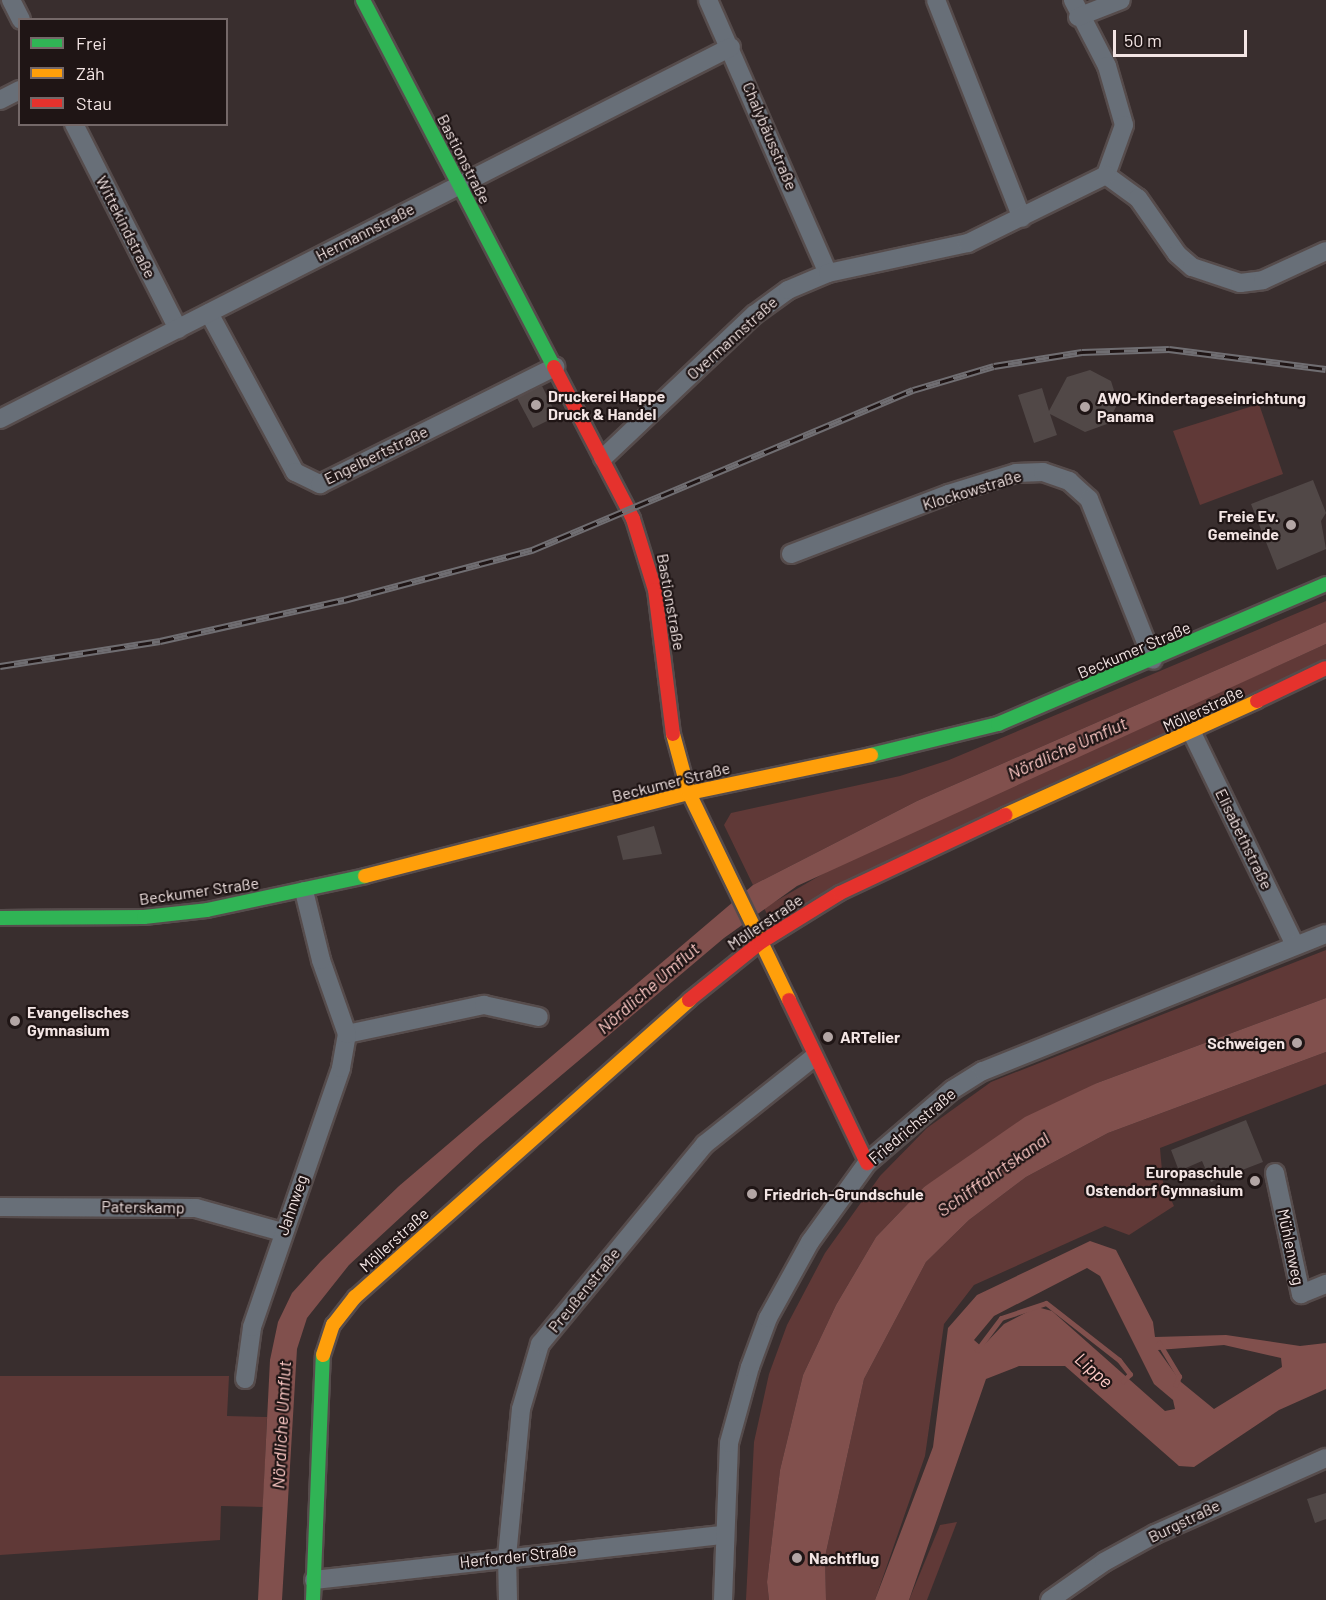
<!DOCTYPE html>
<html>
<head>
<meta charset="utf-8">
<style>
	body { margin:0 }
	#map { position:relative; width:1326px; height:1600px; overflow:hidden; background:#392e2e; font-family:Barlow,sans-serif }
	div>[style] { position:absolute }
	.green>* { inset:0; background:#603937 }
	.water>* { inset:0; background:#81504d }
	.stream>* { height:5px; margin:-2.5px; padding:0 2.5px; transform-origin:2.5px; border-radius:2.5px; background:#81504d }
	.building>* { inset:0; background:#514847 }
	.roads { filter:drop-shadow(2px 0 #564c4c) drop-shadow(-2px 0 #564c4c) drop-shadow(0 2px #564c4c) drop-shadow(0 -2px #564c4c) }
	.street>* { height:18px; margin:-9px; padding:0 9px; transform-origin:9px; border-radius:9px; background:#686f78 }
	.fast>* { height:14px; margin:-7px; padding:0 7px; transform-origin:7px; border-radius:7px; background:#30b455 }
	.slow>* { height:14px; margin:-7px; padding:0 7px; transform-origin:7px; border-radius:7px; background:#ff9f0a }
	.jam>* { height:14px; margin:-7px; padding:0 7px; transform-origin:7px; border-radius:7px; background:#e5322d }
	.rail>* { height:7px; margin-top:-3.5px; transform-origin:0; background:repeating-linear-gradient(90deg,#1f1515 0 14px,#706e72 0 28px); box-sizing:border-box; border-block:2px solid #706e72 }
	.dots>* { width:16px; height:16px; translate:-50% -50%; box-sizing:border-box; border:3px solid #1f1515; border-radius:50% }
	span { translate:-50% -50%; white-space:nowrap; text-align:center; line-height:1.15; -webkit-text-stroke:4.5px #1f1515; paint-order:stroke }
	.street-label { font-size:16px; color:#f3e5e4 }
	.poi-label { font-size:16px; color:#f3e5e4; font-weight:700 }
	.left { translate:0 -50%; text-align:left }
	.right { translate:-100% -50%; text-align:right }
	.water-label { font-size:18px; color:#ffcac6; font-style:italic }
	.legend { position:absolute; left:18px; top:18px; width:210px; height:108px; box-sizing:border-box; background:#1f1515; border:2px solid #746868; margin:0; padding:8px 10px; list-style:none; font-size:18px; color:#f3e5e4 }
	.legend li { display:flex; align-items:center; gap:12px; height:30px }
	.legend b { width:30px; border:2px solid #746868 }
	.scale { position:absolute; left:1113px; top:30px; width:134px; height:27px; box-sizing:border-box; border:3px solid #f3e5e4; border-top:0; padding-left:8px; font-size:18px; line-height:21px; white-space:nowrap; color:#f3e5e4; -webkit-text-stroke:4px #1f1515; paint-order:stroke }
</style>
</head>
<body>
<div id="map">
	<div class="green">
		<i style="clip-path:polygon(1259px 404px,1283px 474px,1200px 505px,1173px 431px)"></i>
		<i style="clip-path:polygon(1326px 601px,1326px 622px,917px 801px,753px 885px,724px 825px,731px 813px,900px 776px,949px 760px)"></i>
		<i style="clip-path:polygon(1326px 644px,1326px 659px,781px 917px,768px 916px,764px 908px,845px 861px)"></i>
		<i style="clip-path:polygon(1326px 950px,1326px 998px,1097px 1083px,924px 1187px,876px 1237px,836px 1305px,803px 1375px,780px 1470px,767px 1582px,769px 1600px,746px 1600px,754px 1442px,769px 1374px,787px 1325px,825px 1253px,880px 1176px,927px 1128px,991px 1082px)"></i>
		<i style="clip-path:polygon(1326px 1052px,1326px 1084px,1160px 1148px,1163px 1182px,1174px 1206px,1129px 1235px,1105px 1226px,974px 1285px,944px 1324px,925px 1456px,875px 1600px,826px 1600px,825px 1557px,864px 1379px,926px 1262px,969px 1220px,1026px 1177px,1108px 1133px)"></i>
		<i style="clip-path:polygon(0 1376px,229px 1376px,227px 1416px,267px 1417px,263px 1507px,221px 1506px,220px 1540px,0 1555px)"></i>
		<i style="clip-path:polygon(957px 1522px,927px 1600px,909px 1600px,940px 1525px)"></i>
	</div>
	<div class="water">
		<i style="clip-path:polygon(1326px 622px,1326px 644px,797px 886px,724px 938px,480px 1144px,349px 1265px,307px 1318px,297px 1349px,282px 1600px,258px 1600px,270px 1360px,278px 1322px,292px 1293px,321px 1261px,399px 1186px,753px 885px,917px 801px)"></i>
		<i style="clip-path:polygon(1326px 998px,1326px 1052px,1108px 1133px,1026px 1177px,969px 1220px,926px 1262px,864px 1379px,825px 1557px,826px 1600px,769px 1600px,767px 1582px,780px 1470px,803px 1375px,836px 1305px,876px 1237px,924px 1187px,1025px 1117px,1097px 1083px)"></i>
		<i style="clip-path:polygon(evenodd,1090px 1241px,1116px 1250px,1153px 1322px,1155px 1337px,1226px 1335px,1300px 1346px,1326px 1343px,1326px 1389px,1279px 1410px,1194px 1467px,1179px 1466px,1065px 1366px,1019px 1366px,986px 1379px,909px 1600px,875px 1600px,933px 1447px,948px 1328px,977px 1295px,1090px 1241px,1087px 1268px,1100px 1276px,1154px 1384px,1173px 1400px,1175px 1409px,1165px 1411px,1052px 1311px,1037px 1307px,1004px 1324px,982px 1347px,974px 1340px,994px 1316px,1087px 1268px,1090px 1241px,1224px 1345px,1281px 1358px,1282px 1367px,1214px 1409px,1181px 1382px,1158px 1350px,1224px 1345px)"></i>
	</div>
	<div class="stream">
		<i style="left:1159px;top:1343px;width:39px;rotate:59deg"></i>
		<i style="left:1179px;top:1376px;width:9px;rotate:111deg"></i>
		<i style="left:977px;top:1350px;width:40px;rotate:-53deg"></i>
		<i style="left:1001px;top:1318px;width:47px;rotate:-18.4deg"></i>
		<i style="left:1046px;top:1303px;width:93px;rotate:38deg"></i>
		<i style="left:1119px;top:1360px;width:18px;rotate:52deg"></i>
		<i style="left:1130px;top:1374px;width:10px;rotate:135deg"></i>
	</div>
	<div class="building">
		<i style="clip-path:polygon(1090px 370px,1111px 381px,1118px 403px,1107px 424px,1085px 432px,1050px 414px,1057px 435px,1034px 443px,1018px 395px,1042px 388px,1049px 411px,1067px 377px)"></i>
		<i style="clip-path:polygon(542px 386px,557px 416px,533px 428px,517px 398px)"></i>
		<i style="clip-path:polygon(1313px 480px,1326px 513px,1321px 521px,1326px 549px,1277px 570px,1251px 504px)"></i>
		<i style="clip-path:polygon(654px 826px,662px 854px,623px 860px,617px 836px)"></i>
		<i style="clip-path:polygon(1246px 1120px,1263px 1162px,1211px 1182px,1202px 1161px,1179px 1171px,1171px 1150px)"></i>
		<i style="clip-path:polygon(1326px 1493px,1326px 1519px,1315px 1523px,1307px 1499px)"></i>
	</div>
	<div class="roads">
		<div class="street">
			<i style="left:11px;top:0;width:22px;rotate:63deg"></i>
			<i style="left:708px;top:0;width:298px;rotate:66.3deg"></i>
			<i style="left:936px;top:0;width:234px;rotate:68.5deg"></i>
			<i style="left:1073px;top:0;width:74px;rotate:62.7deg"></i>
			<i style="left:1107px;top:66px;width:61px;rotate:73.9deg"></i>
			<i style="left:1124px;top:125px;width:53px;rotate:109.8deg"></i>
			<i style="left:1106px;top:175px;width:39px;rotate:36deg"></i>
			<i style="left:1138px;top:198px;width:68px;rotate:55.1deg"></i>
			<i style="left:1177px;top:254px;width:20px;rotate:41deg"></i>
			<i style="left:1192px;top:267px;width:51px;rotate:18.4deg"></i>
			<i style="left:1240px;top:283px;width:23px;rotate:-7deg"></i>
			<i style="left:1263px;top:280px;width:69px;rotate:-24.7deg"></i>
			<i style="left:1078px;top:17px;width:46px;rotate:-21.6deg"></i>
			<i style="left:0;top:100px;width:22px;rotate:-27deg"></i>
			<i style="left:74px;top:124px;width:230px;rotate:63.1deg"></i>
			<i style="left:209px;top:313px;width:181px;rotate:61.6deg"></i>
			<i style="left:295px;top:472px;width:28px;rotate:26deg"></i>
			<i style="left:320px;top:484px;width:263px;rotate:-26.5deg"></i>
			<i style="left:0;top:419px;width:820px;rotate:-26.97deg"></i>
			<i style="left:603px;top:458px;width:209px;rotate:-43.5deg"></i>
			<i style="left:755px;top:314px;width:41px;rotate:-36deg"></i>
			<i style="left:788px;top:290px;width:43px;rotate:-23deg"></i>
			<i style="left:828px;top:273px;width:143px;rotate:-12.1deg"></i>
			<i style="left:968px;top:243px;width:154px;rotate:-26.2deg"></i>
			<i style="left:791px;top:554px;width:168px;rotate:-20.9deg"></i>
			<i style="left:948px;top:494px;width:71px;rotate:-17.2deg"></i>
			<i style="left:1016px;top:473px;width:27px;rotate:-2deg"></i>
			<i style="left:1043px;top:472px;width:28px;rotate:19deg"></i>
			<i style="left:1069px;top:481px;width:27px;rotate:42deg"></i>
			<i style="left:1089px;top:499px;width:173px;rotate:68.3deg"></i>
			<i style="left:1192px;top:733px;width:236px;rotate:64.1deg"></i>
			<i style="left:347px;top:1034px;width:140px;rotate:-12deg"></i>
			<i style="left:484px;top:1005px;width:56px;rotate:12.3deg"></i>
			<i style="left:1275px;top:1173px;width:124px;rotate:77.9deg"></i>
			<i style="left:1301px;top:1294px;width:27px;rotate:-22deg"></i>
			<i style="left:0;top:1207px;width:196px;rotate:0.3deg"></i>
			<i style="left:196px;top:1208px;width:89px;rotate:15.6deg"></i>
			<i style="left:245px;top:1379px;width:52px;rotate:-82.3deg"></i>
			<i style="left:252px;top:1327px;width:274px;rotate:-71deg"></i>
			<i style="left:341px;top:1068px;width:35px;rotate:-80deg"></i>
			<i style="left:347px;top:1034px;width:78px;rotate:-109.4deg"></i>
			<i style="left:321px;top:960px;width:71px;rotate:-103.8deg"></i>
			<i style="left:314px;top:1580px;width:410px;rotate:-6.3deg"></i>
			<i style="left:508px;top:1600px;width:43px;rotate:-91.3deg"></i>
			<i style="left:507px;top:1557px;width:149px;rotate:-84.6deg"></i>
			<i style="left:521px;top:1409px;width:68px;rotate:-73.7deg"></i>
			<i style="left:540px;top:1344px;width:259px;rotate:-50.5deg"></i>
			<i style="left:705px;top:1144px;width:139px;rotate:-38.6deg"></i>
			<i style="left:723px;top:1600px;width:157px;rotate:-87.8deg"></i>
			<i style="left:729px;top:1443px;width:79px;rotate:-74.6deg"></i>
			<i style="left:750px;top:1367px;width:52px;rotate:-69.8deg"></i>
			<i style="left:768px;top:1318px;width:87px;rotate:-61.1deg"></i>
			<i style="left:810px;top:1242px;width:97px;rotate:-54.2deg"></i>
			<i style="left:867px;top:1163px;width:112px;rotate:-40.7deg"></i>
			<i style="left:952px;top:1090px;width:36px;rotate:-32deg"></i>
			<i style="left:983px;top:1071px;width:369px;rotate:-21.8deg"></i>
			<i style="left:1050px;top:1600px;width:66px;rotate:-35.1deg"></i>
			<i style="left:1104px;top:1562px;width:58px;rotate:-28.8deg"></i>
			<i style="left:1155px;top:1534px;width:187px;rotate:-24deg"></i>
		</div>
		<div class="fast">
			<i style="left:363px;top:0;width:414px;rotate:62.5deg"></i>
			<i style="left:871px;top:755px;width:131px;rotate:-13.7deg"></i>
			<i style="left:998px;top:724px;width:357px;rotate:-23.1deg"></i>
			<i style="left:0;top:918px;width:144px;rotate:-0.4deg"></i>
			<i style="left:144px;top:917px;width:63px;rotate:-6.3deg"></i>
			<i style="left:207px;top:910px;width:162px;rotate:-12.1deg"></i>
			<i style="left:313px;top:1600px;width:245px;rotate:-87.7deg"></i>
		</div>
		<div class="slow">
			<i style="left:673px;top:734px;width:61px;rotate:74.8deg"></i>
			<i style="left:689px;top:793px;width:230px;rotate:64.2deg"></i>
			<i style="left:1005px;top:815px;width:277px;rotate:-24.3deg"></i>
			<i style="left:365px;top:876px;width:334px;rotate:-14.4deg"></i>
			<i style="left:689px;top:793px;width:186px;rotate:-11.8deg"></i>
			<i style="left:323px;top:1355px;width:32px;rotate:-72deg"></i>
			<i style="left:333px;top:1325px;width:36px;rotate:-52deg"></i>
			<i style="left:355px;top:1297px;width:447px;rotate:-41.6deg"></i>
		</div>
		<div class="jam">
			<i style="left:554px;top:367px;width:171px;rotate:62.5deg"></i>
			<i style="left:633px;top:519px;width:74px;rotate:72.8deg"></i>
			<i style="left:655px;top:590px;width:145px;rotate:82.9deg"></i>
			<i style="left:1257px;top:701px;width:76px;rotate:-25.6deg"></i>
			<i style="left:689px;top:1000px;width:92px;rotate:-38.9deg"></i>
			<i style="left:761px;top:942px;width:93px;rotate:-31.8deg"></i>
			<i style="left:840px;top:893px;width:183px;rotate:-25.3deg"></i>
			<i style="left:789px;top:1000px;width:181px;rotate:64.4deg"></i>
		</div>
	</div>
	<div class="rail">
		<i style="left:0;top:666px;width:162px;rotate:-8.9deg"></i>
		<i style="left:160px;top:641px;width:189px;rotate:-12.6deg"></i>
		<i style="left:344px;top:600px;width:195px;rotate:-14.9deg"></i>
		<i style="left:532px;top:550px;width:413px;rotate:-22.8deg"></i>
		<i style="left:913px;top:390px;width:84px;rotate:-16.5deg"></i>
		<i style="left:994px;top:366px;width:89px;rotate:-9deg"></i>
		<i style="left:1082px;top:352px;width:87px;rotate:-2deg"></i>
		<i style="left:1169px;top:349px;width:158px;rotate:7.3deg"></i>
	</div>
	<div class="dots">
		<i style="left:536px;top:405px;background:#b2a5a4"></i>
		<i style="left:1085px;top:407px;background:#b2a5a4"></i>
		<i style="left:1291px;top:525px;background:#b2a5a4"></i>
		<i style="left:15px;top:1021px;background:#b2a5a4"></i>
		<i style="left:828px;top:1037px;background:#b2a5a4"></i>
		<i style="left:1297px;top:1043px;background:#b2a5a4"></i>
		<i style="left:1255px;top:1181px;background:#b2a5a4"></i>
		<i style="left:752px;top:1194px;background:#b2a5a4"></i>
		<i style="left:797px;top:1558px;background:#b2a5a4"></i>
	</div>
	<div class="street-label">
		<span style="left:770px;top:136px;rotate:67deg">Chalybäusstraße</span>
		<span style="left:464px;top:159px;rotate:63deg">Bastionstraße</span>
		<span style="left:126px;top:227px;rotate:63deg">Wittekindstraße</span>
		<span style="left:365px;top:232px;rotate:-27deg">Hermannstraße</span>
		<span style="left:732px;top:338px;rotate:-42deg">Overmannstraße</span>
		<span style="left:376px;top:455px;rotate:-26deg">Engelbertstraße</span>
		<span style="left:972px;top:490px;rotate:-17deg">Klockowstraße</span>
		<span style="left:671px;top:602px;rotate:80deg">Bastionstraße</span>
		<span style="left:1134px;top:650px;rotate:-23deg">Beckumer Straße</span>
		<span style="left:1203px;top:709px;rotate:-25deg">Möllerstraße</span>
		<span style="left:671px;top:782px;rotate:-14deg">Beckumer Straße</span>
		<span style="left:1244px;top:839px;rotate:64deg">Elisabethstraße</span>
		<span style="left:199px;top:891px;rotate:-8deg">Beckumer Straße</span>
		<span style="left:765px;top:922px;rotate:-34deg">Möllerstraße</span>
		<span style="left:912px;top:1126px;rotate:-40deg">Friedrichstraße</span>
		<span style="left:292px;top:1205px;rotate:-71deg">Jahnweg</span>
		<span style="left:143px;top:1207px;rotate:1deg">Paterskamp</span>
		<span style="left:394px;top:1240px;rotate:-42deg">Möllerstraße</span>
		<span style="left:1291px;top:1247px;rotate:78deg">Mühlenweg</span>
		<span style="left:584px;top:1290px;rotate:-51deg">Preußenstraße</span>
		<span style="left:1184px;top:1521px;rotate:-26deg">Burgstraße</span>
		<span style="left:518px;top:1556px;rotate:-6deg">Herforder Straße</span>
	</div>
	<div class="poi-label">
		<span class="left" style="left:548px;top:405px">Druckerei Happe<br>Druck &amp; Handel</span>
		<span class="left" style="left:1097px;top:407px">AWO-Kindertageseinrichtung<br>Panama</span>
		<span class="right" style="left:1279px;top:525px">Freie Ev.<br>Gemeinde</span>
		<span class="left" style="left:27px;top:1021px">Evangelisches<br>Gymnasium</span>
		<span class="left" style="left:840px;top:1037px">ARTelier</span>
		<span class="right" style="left:1285px;top:1043px">Schweigen</span>
		<span class="right" style="left:1243px;top:1181px">Europaschule<br>Ostendorf Gymnasium</span>
		<span class="left" style="left:764px;top:1194px">Friedrich-Grundschule</span>
		<span class="left" style="left:809px;top:1558px">Nachtflug</span>
	</div>
	<div class="water-label">
		<span style="left:1067px;top:748px;rotate:-24deg">Nördliche Umflut</span>
		<span style="left:648px;top:988px;rotate:-41deg">Nördliche Umflut</span>
		<span style="left:993px;top:1174px;rotate:-35deg">Schifffahrtskanal</span>
		<span style="left:1094px;top:1370px;rotate:41deg">Lippe</span>
		<span style="left:281px;top:1425px;rotate:-87deg">Nördliche Umflut</span>
	</div>
	<ul class="legend">
	<li><b style="height:8px;background:#30b455"></b>Frei</li>
	<li><b style="height:8px;background:#ff9f0a"></b>Zäh</li>
	<li><b style="height:8px;background:#e5322d"></b>Stau</li>
	</ul>
	<div class="scale">50 m</div>
</div>
</body>
</html>
